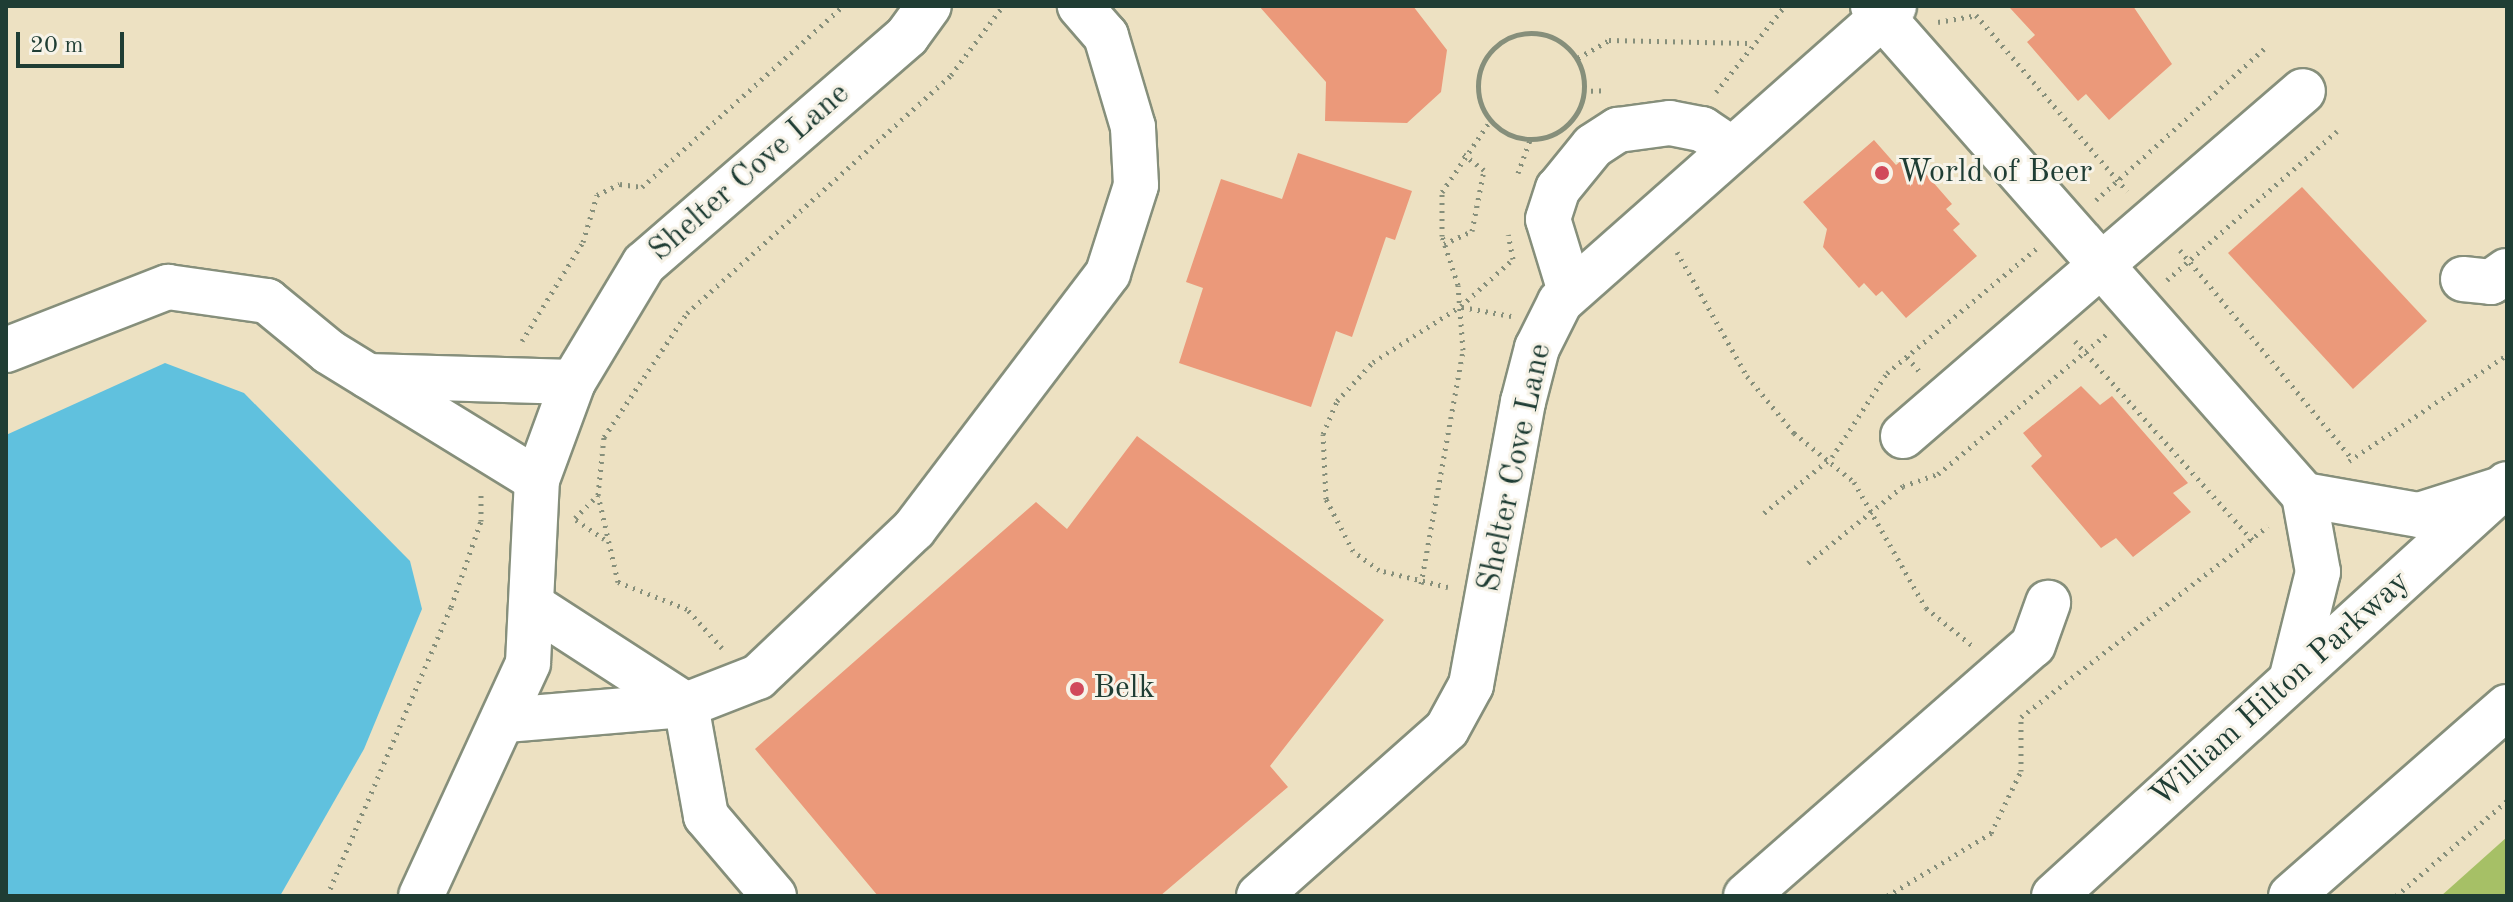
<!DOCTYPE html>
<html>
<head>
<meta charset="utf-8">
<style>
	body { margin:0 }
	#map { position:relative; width:2513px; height:902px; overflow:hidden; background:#ede1c2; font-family:"Old Standard TT",serif }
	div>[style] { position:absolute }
	.green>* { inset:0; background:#a6c066 }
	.water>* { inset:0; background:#60c1de }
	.building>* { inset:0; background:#eb997a }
	.path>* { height:5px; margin-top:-2.5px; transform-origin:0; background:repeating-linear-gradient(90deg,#868f7b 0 2px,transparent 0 8px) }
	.path>.ring { margin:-2.5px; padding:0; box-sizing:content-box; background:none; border:5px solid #868f7b; border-radius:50% }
	.roads { filter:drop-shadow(2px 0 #868f7b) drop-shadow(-2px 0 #868f7b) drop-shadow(0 2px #868f7b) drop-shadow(0 -2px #868f7b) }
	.minor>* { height:44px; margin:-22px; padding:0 22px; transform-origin:22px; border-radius:22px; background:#fff }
	.highway>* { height:44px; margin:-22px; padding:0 22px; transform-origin:22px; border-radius:22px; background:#fff }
	.dots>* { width:22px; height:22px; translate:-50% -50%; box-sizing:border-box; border:4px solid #f7f3e8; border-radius:50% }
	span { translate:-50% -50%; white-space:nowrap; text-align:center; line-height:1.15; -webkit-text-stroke:6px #f7f3e8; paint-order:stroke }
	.street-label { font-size:32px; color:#1f3d34 }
	.poi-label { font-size:32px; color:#1f3d34 }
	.left { translate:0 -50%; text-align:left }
	.frame { position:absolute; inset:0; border:8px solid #1f3d34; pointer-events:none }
	.scale { position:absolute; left:16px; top:32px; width:108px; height:36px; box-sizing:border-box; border:4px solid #1f3d34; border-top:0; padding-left:10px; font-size:24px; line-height:28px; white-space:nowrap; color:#1f3d34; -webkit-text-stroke:6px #f7f3e8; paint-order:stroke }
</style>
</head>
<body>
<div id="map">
	<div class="green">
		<i style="clip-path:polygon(2507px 837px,2507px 896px,2441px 896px)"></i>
	</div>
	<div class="water">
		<i style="clip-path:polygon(165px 363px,244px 393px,410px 561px,422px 609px,364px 749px,280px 896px,6px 896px,6px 435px)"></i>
	</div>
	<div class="building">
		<i style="clip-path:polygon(1259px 6px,1413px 6px,1447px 50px,1441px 92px,1407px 123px,1325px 121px,1326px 82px)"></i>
		<i style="clip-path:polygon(2133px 6px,2172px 64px,2109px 120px,2086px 94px,2078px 101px,2027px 42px,2035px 35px,2010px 8px)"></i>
		<i style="clip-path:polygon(1874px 140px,1896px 165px,1902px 160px,1913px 172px,1919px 166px,1952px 204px,1946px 209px,1960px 224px,1953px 230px,1977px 256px,1906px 318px,1882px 291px,1876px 296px,1864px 283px,1859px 288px,1823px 247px,1827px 229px,1803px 202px)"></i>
		<i style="clip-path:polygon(1298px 153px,1412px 191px,1395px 240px,1386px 237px,1352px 337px,1336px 331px,1311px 407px,1179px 363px,1203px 288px,1186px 282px,1221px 179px,1282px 199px)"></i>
		<i style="clip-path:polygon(2302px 187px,2427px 321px,2353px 389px,2228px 253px)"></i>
		<i style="clip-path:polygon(2081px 386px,2100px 405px,2112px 396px,2188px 483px,2173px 493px,2191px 512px,2133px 557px,2116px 538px,2101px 548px,2031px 466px,2042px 456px,2023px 433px)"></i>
		<i style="clip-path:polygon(1137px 436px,1384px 620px,1270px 766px,1288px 787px,1160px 896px,878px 896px,755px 749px,1036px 502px,1067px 529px)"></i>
	</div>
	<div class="path">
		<i style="left:1938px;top:22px;width:39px;rotate:-10deg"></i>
		<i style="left:1976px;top:15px;width:232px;rotate:49.4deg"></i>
		<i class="ring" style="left:1478px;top:33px;width:101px;height:101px"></i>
		<i style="left:1578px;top:58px;width:36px;rotate:-30deg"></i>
		<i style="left:1609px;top:40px;width:139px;rotate:1.2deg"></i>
		<i style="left:1583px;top:91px;width:23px;rotate:-2deg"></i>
		<i style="left:1716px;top:92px;width:110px;rotate:-51.3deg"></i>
		<i style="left:1518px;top:173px;width:35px;rotate:-70deg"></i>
		<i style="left:2096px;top:200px;width:229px;rotate:-42deg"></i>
		<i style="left:1444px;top:244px;width:31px;rotate:-25deg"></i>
		<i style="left:1472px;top:231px;width:62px;rotate:-78.9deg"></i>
		<i style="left:1484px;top:170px;width:26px;rotate:-143deg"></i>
		<i style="left:2180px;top:250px;width:271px;rotate:50.5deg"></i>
		<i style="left:1677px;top:252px;width:142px;rotate:60.6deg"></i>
		<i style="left:1747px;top:376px;width:74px;rotate:50.5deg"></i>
		<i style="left:1794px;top:433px;width:77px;rotate:39.2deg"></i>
		<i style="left:1854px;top:482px;width:145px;rotate:60.3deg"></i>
		<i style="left:1926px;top:608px;width:62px;rotate:39.1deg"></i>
		<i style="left:2167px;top:280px;width:226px;rotate:-41.2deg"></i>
		<i style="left:1462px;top:307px;width:50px;rotate:10.4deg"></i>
		<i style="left:522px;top:341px;width:116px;rotate:-58.4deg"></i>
		<i style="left:583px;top:242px;width:49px;rotate:-73.4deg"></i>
		<i style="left:597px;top:195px;width:25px;rotate:-26deg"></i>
		<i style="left:620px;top:184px;width:22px;rotate:8deg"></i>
		<i style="left:642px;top:187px;width:270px;rotate:-42deg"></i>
		<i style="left:2075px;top:341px;width:269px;rotate:48.3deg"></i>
		<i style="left:1907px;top:357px;width:18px;rotate:49deg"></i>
		<i style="left:2349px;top:461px;width:190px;rotate:-33.9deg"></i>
		<i style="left:1764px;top:513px;width:88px;rotate:-39.5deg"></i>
		<i style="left:1832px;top:457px;width:100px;rotate:-56.8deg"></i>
		<i style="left:1887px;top:373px;width:194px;rotate:-39.8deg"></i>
		<i style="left:575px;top:518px;width:33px;rotate:-45deg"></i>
		<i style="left:576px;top:520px;width:34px;rotate:34deg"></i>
		<i style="left:1808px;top:563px;width:122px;rotate:-39deg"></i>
		<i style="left:1903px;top:486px;width:37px;rotate:-19deg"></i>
		<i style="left:1938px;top:474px;width:221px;rotate:-39.7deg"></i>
		<i style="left:1421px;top:584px;width:238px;rotate:-79.8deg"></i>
		<i style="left:1463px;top:350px;width:65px;rotate:-94.4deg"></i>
		<i style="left:1458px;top:285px;width:52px;rotate:-108.1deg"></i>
		<i style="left:1442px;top:236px;width:44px;rotate:-90deg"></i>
		<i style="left:1442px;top:192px;width:86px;rotate:-55.9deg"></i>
		<i style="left:1448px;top:587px;width:71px;rotate:-166.2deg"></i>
		<i style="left:1379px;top:570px;width:32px;rotate:-144deg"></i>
		<i style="left:1353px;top:551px;width:59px;rotate:-117.4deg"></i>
		<i style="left:1326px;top:499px;width:65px;rotate:-92.6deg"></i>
		<i style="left:1323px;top:434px;width:36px;rotate:-67deg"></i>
		<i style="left:1337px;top:401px;width:53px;rotate:-47.3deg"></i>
		<i style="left:1373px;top:362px;width:104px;rotate:-32.5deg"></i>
		<i style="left:1461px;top:306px;width:70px;rotate:-42.1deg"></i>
		<i style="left:1513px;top:259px;width:25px;rotate:-101deg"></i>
		<i style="left:722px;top:648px;width:52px;rotate:-131.9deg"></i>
		<i style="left:687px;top:609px;width:74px;rotate:-158.6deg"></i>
		<i style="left:618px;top:582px;width:89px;rotate:-102.9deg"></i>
		<i style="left:598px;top:495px;width:58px;rotate:-84.1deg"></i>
		<i style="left:604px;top:437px;width:149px;rotate:-56.2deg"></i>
		<i style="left:687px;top:313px;width:355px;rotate:-42deg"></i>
		<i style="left:951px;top:75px;width:86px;rotate:-53deg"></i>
		<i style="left:327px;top:896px;width:314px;rotate:-66.8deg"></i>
		<i style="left:451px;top:607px;width:91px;rotate:-70.8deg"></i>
		<i style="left:481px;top:521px;width:29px;rotate:-90deg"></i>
		<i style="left:1887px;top:896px;width:122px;rotate:-31.2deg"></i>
		<i style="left:1991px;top:833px;width:69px;rotate:-64.2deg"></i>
		<i style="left:2021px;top:771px;width:54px;rotate:-90deg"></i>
		<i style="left:2021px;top:717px;width:312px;rotate:-37.7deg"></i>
		<i style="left:2396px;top:896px;width:146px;rotate:-40.6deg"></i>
	</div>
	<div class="roads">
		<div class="minor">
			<i style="left:1873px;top:6px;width:652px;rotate:48.61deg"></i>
			<i style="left:2304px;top:495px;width:78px;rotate:79.7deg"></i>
			<i style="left:2318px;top:572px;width:111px;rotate:104deg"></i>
			<i style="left:2463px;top:279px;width:28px;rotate:6deg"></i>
			<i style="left:2491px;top:282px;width:19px;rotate:-35deg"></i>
			<i style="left:1570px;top:291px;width:75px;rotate:-107deg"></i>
			<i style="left:1548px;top:219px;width:32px;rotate:-72deg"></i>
			<i style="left:1558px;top:189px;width:55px;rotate:-50.9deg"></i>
			<i style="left:1593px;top:146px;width:30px;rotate:-33deg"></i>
			<i style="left:1618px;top:130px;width:52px;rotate:-7.7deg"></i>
			<i style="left:1670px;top:123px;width:33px;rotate:11deg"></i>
			<i style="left:1702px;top:129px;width:34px;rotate:34deg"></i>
			<i style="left:6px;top:350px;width:174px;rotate:-21.3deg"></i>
			<i style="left:168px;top:287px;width:100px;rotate:8deg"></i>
			<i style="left:267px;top:301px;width:80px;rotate:39.4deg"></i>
			<i style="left:329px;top:352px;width:244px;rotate:31.6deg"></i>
			<i style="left:368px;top:376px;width:205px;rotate:1.7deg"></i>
			<i style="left:1903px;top:436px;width:528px;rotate:-40.78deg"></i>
			<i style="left:2304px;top:495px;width:117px;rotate:9.9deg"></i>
			<i style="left:2419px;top:515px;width:86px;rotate:-17.6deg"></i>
			<i style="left:536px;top:608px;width:179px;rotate:32.9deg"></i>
			<i style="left:506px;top:720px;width:181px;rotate:-4.8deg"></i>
			<i style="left:421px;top:896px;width:256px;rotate:-65.3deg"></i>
			<i style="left:528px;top:663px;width:183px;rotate:-87.2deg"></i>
			<i style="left:537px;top:480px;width:104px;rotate:-69.8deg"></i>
			<i style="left:573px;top:382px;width:138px;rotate:-59deg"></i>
			<i style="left:644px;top:264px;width:348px;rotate:-40.9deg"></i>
			<i style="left:907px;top:36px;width:37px;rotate:-54deg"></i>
			<i style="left:774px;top:896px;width:105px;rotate:-130.4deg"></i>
			<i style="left:706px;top:816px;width:113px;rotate:-100.2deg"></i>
			<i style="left:686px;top:705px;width:77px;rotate:-21.3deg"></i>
			<i style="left:758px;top:677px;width:215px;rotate:-43.5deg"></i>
			<i style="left:914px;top:529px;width:321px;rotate:-52.8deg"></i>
			<i style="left:1108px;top:273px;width:92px;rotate:-72.3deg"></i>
			<i style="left:1136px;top:185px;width:58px;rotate:-93deg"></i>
			<i style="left:1133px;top:127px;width:95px;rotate:-106.5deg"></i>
			<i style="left:1106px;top:36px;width:40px;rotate:-131deg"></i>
			<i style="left:1259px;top:896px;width:251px;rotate:-41.6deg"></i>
			<i style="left:1447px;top:729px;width:50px;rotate:-61.4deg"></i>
			<i style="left:1471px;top:685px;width:288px;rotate:-79.6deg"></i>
			<i style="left:1523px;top:402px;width:56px;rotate:-75.5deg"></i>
			<i style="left:1537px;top:348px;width:51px;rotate:-63.4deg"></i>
			<i style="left:1560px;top:302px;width:446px;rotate:-41.5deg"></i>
			<i style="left:1746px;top:896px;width:381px;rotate:-41.2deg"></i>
			<i style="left:2033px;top:645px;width:45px;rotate:-70.3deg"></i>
		</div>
		<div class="highway">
			<i style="left:2054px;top:896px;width:612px;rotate:-42.29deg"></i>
			<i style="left:2291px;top:896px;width:287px;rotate:-41.2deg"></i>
		</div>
	</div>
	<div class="dots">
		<i style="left:1882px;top:173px;background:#d1495b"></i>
		<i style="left:1077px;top:689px;background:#d1495b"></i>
	</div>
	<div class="street-label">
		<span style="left:750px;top:173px;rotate:-41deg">Shelter Cove Lane</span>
		<span style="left:1516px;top:468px;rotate:-78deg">Shelter Cove Lane</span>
		<span style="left:2281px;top:690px;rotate:-42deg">William Hilton Parkway</span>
	</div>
	<div class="poi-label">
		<span class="left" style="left:1898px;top:173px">World of Beer</span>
		<span class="left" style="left:1093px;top:689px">Belk</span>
	</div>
	<div class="frame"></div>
	<div class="scale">20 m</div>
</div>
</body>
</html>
